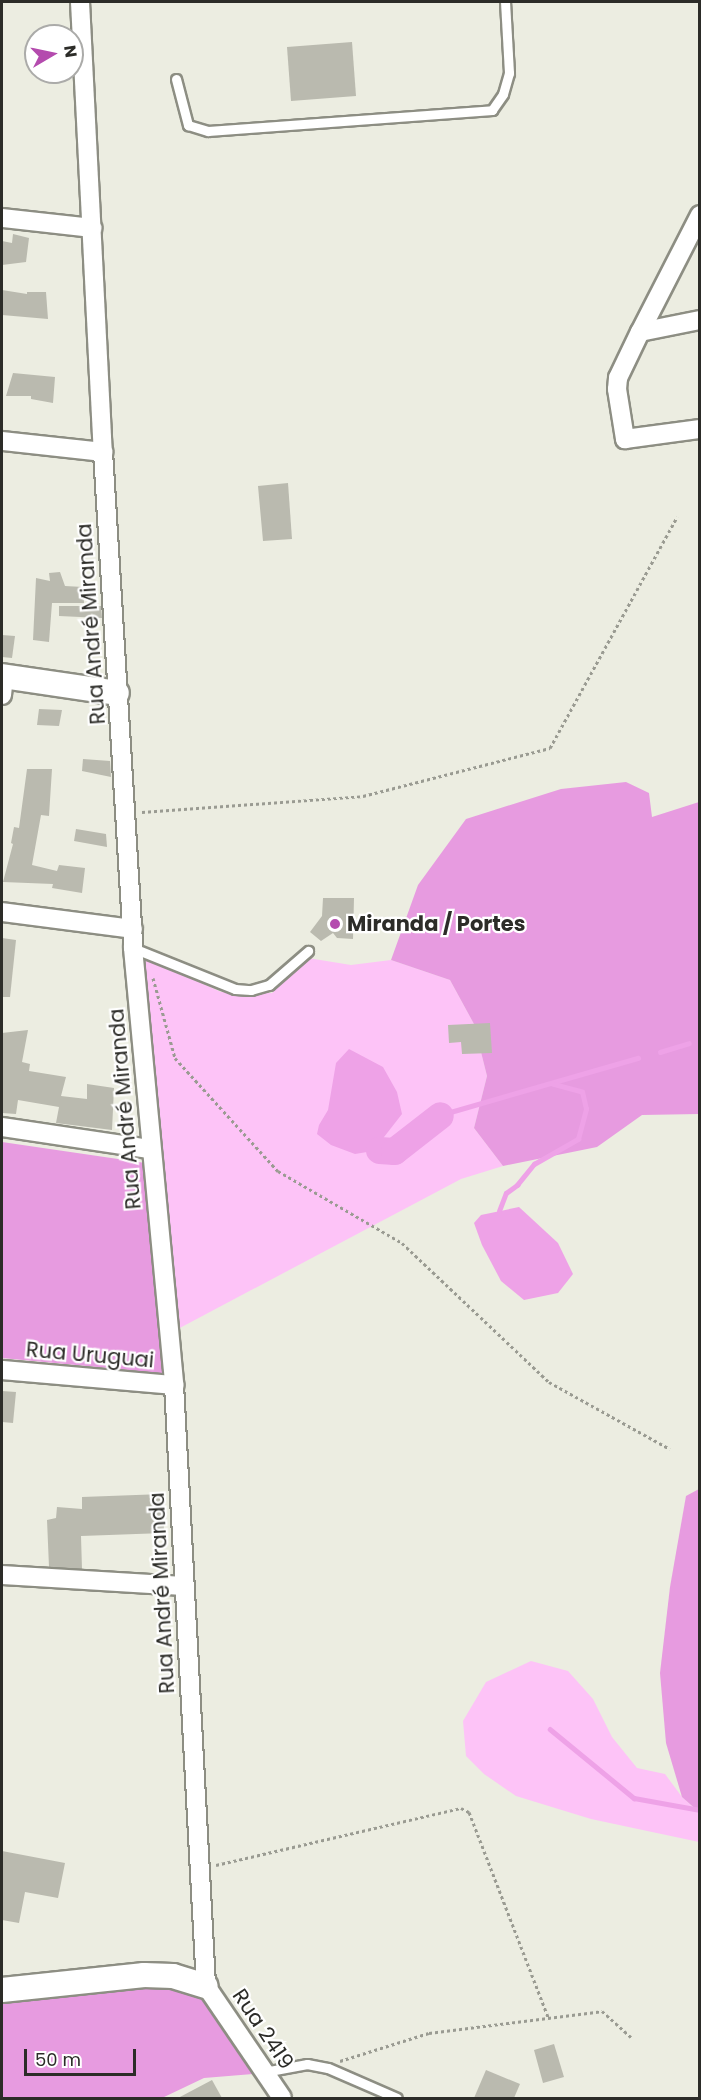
<!DOCTYPE html>
<html>
<head>
<meta charset="utf-8">
<style>
	body { margin:0 }
	#map { position:relative; width:701px; height:2100px; overflow:hidden; background:#ecede1; font-family:Poppins,sans-serif }
	div>[style] { position:absolute }
	.green>* { inset:0; background:#fdc3f7 }
	.forest>* { inset:0; background:#e79be0 }
	.water>* { inset:0; background:#eea2e7 }
	.stream>* { height:4.5px; margin:-2.25px; padding:0 2.25px; transform-origin:2.25px; border-radius:2.25px; background:#eea2e7 }
	.river>* { height:27px; margin:-13.5px; padding:0 13.5px; transform-origin:13.5px; border-radius:13.5px; background:#eea2e7 }
	.building>* { inset:0; background:#babaaf }
	.path>* { height:3px; margin-top:-1.5px; transform-origin:0; background:repeating-linear-gradient(90deg,#9a9b92 0 3px,transparent 0 6px) }
	.roads { filter:drop-shadow(2px 0 #8d8e83) drop-shadow(-2px 0 #8d8e83) drop-shadow(0 2px #8d8e83) drop-shadow(0 -2px #8d8e83) }
	.lane>* { height:9px; margin:-4.5px; padding:0 4.5px; transform-origin:4.5px; border-radius:4.5px; background:#fff }
	.street>* { height:18px; margin:-9px; padding:0 9px; transform-origin:9px; border-radius:9px; background:#fff }
	.secondary>* { height:24px; margin:-12px; padding:0 12px; transform-origin:12px; border-radius:12px; background:#fff }
	.dots>* { width:16px; height:16px; translate:-50% -50%; box-sizing:border-box; border:3px solid #fff; border-radius:50% }
	span { translate:-50% -50%; white-space:nowrap; text-align:center; line-height:1.15; -webkit-text-stroke:4.5px #fff; paint-order:stroke }
	.street-label { font-size:21px; color:#2c2c28 }
	.poi-label { font-size:21px; color:#2c2c28; font-weight:700 }
	.left { translate:0 -50%; text-align:left }
	.frame { position:absolute; inset:0; border:3px solid #2c2c28; pointer-events:none }
	.north { position:absolute; left:24px; top:24px; width:60px; height:60px; box-sizing:border-box; background:#fff; border:2px solid #ababa9; border-radius:50%; rotate:81deg; font-size:16px; font-weight:700; line-height:24px; text-align:center; color:#2c2c28 }
	.north::after { content:''; display:block; margin:auto; width:21px; height:27px; background:#b44bae; clip-path:polygon(50% 0,100% 100%,50% 72%,0 100%) }
	.scale { position:absolute; left:24px; top:2049px; width:112px; height:27px; box-sizing:border-box; border:3px solid #2c2c28; border-top:0; padding-left:8px; font-size:18px; line-height:21px; white-space:nowrap; color:#2c2c28; -webkit-text-stroke:4px #fff; paint-order:stroke }
</style>
</head>
<body>
<div id="map">
	<div class="green">
		<i style="clip-path:polygon(139px 955px,221px 992px,272px 993px,308px 958px,351px 965px,391px 960px,450px 980px,474px 1024px,487px 1076px,474px 1128px,503px 1166px,461px 1179px,176px 1330px)"></i>
		<i style="clip-path:polygon(531px 1661px,568px 1671px,593px 1699px,612px 1737px,637px 1768px,665px 1774px,682px 1797px,699px 1812px,699px 1842px,591px 1819px,516px 1796px,484px 1774px,466px 1756px,463px 1721px,486px 1682px)"></i>
	</div>
	<div class="forest">
		<i style="clip-path:polygon(626px 782px,649px 793px,652px 817px,699px 802px,699px 1114px,642px 1115px,597px 1147px,503px 1166px,474px 1128px,487px 1076px,474px 1024px,450px 980px,391px 960px,418px 885px,466px 819px,561px 789px)"></i>
		<i style="clip-path:polygon(2px 1142px,159px 1165px,181px 1375px,2px 1358px)"></i>
		<i style="clip-path:polygon(699px 1489px,699px 1812px,682px 1797px,666px 1743px,660px 1673px,670px 1587px,686px 1496px)"></i>
		<i style="clip-path:polygon(142px 1969px,217px 1980px,253px 2074px,204px 2078px,162px 2098px,2px 2098px,2px 1980px)"></i>
	</div>
	<div class="water">
		<i style="clip-path:polygon(349px 1049px,383px 1067px,397px 1092px,402px 1114px,377px 1146px,379px 1150px,355px 1154px,331px 1145px,317px 1134px,319px 1125px,328px 1110px,336px 1063px)"></i>
		<i style="clip-path:polygon(519px 1207px,558px 1243px,573px 1274px,558px 1293px,524px 1300px,501px 1281px,482px 1245px,474px 1223px,481px 1215px)"></i>
	</div>
	<div class="stream">
		<i style="left:660px;top:1052px;width:30px;rotate:-17deg"></i>
		<i style="left:440px;top:1115px;width:206px;rotate:-16.1deg"></i>
		<i style="left:499px;top:1211px;width:19px;rotate:-69deg"></i>
		<i style="left:506px;top:1193px;width:14px;rotate:-36deg"></i>
		<i style="left:517px;top:1185px;width:27px;rotate:-51deg"></i>
		<i style="left:534px;top:1164px;width:51px;rotate:-29.6deg"></i>
		<i style="left:578px;top:1139px;width:31px;rotate:-75deg"></i>
		<i style="left:586px;top:1109px;width:17px;rotate:-103deg"></i>
		<i style="left:582px;top:1092px;width:30px;rotate:-165deg"></i>
		<i style="left:550px;top:1729px;width:109px;rotate:39.4deg"></i>
		<i style="left:634px;top:1798px;width:67px;rotate:10.3deg"></i>
	</div>
	<div class="river">
		<i style="left:379px;top:1150px;width:15px;rotate:4deg"></i>
		<i style="left:394px;top:1151px;width:58px;rotate:-38deg"></i>
	</div>
	<div class="building">
		<i style="clip-path:polygon(352px 42px,356px 96px,291px 101px,287px 47px)"></i>
		<i style="clip-path:polygon(13px 234px,29px 238px,26px 262px,2px 265px,2px 241px,12px 243px)"></i>
		<i style="clip-path:polygon(2px 290px,27px 294px,27px 292px,46px 292px,48px 319px,2px 315px)"></i>
		<i style="clip-path:polygon(13px 373px,55px 377px,53px 403px,31px 399px,31px 396px,6px 396px)"></i>
		<i style="clip-path:polygon(288px 483px,292px 539px,263px 541px,258px 486px)"></i>
		<i style="clip-path:polygon(60px 572px,65px 586px,83px 587px,84px 603px,52px 603px,49px 642px,33px 640px,36px 578px,50px 581px,49px 573px)"></i>
		<i style="clip-path:polygon(59px 606px,101px 606px,102px 618px,59px 616px)"></i>
		<i style="clip-path:polygon(2px 635px,15px 636px,12px 658px,2px 657px)"></i>
		<i style="clip-path:polygon(39px 709px,62px 710px,59px 726px,37px 725px)"></i>
		<i style="clip-path:polygon(83px 759px,110px 761px,111px 777px,82px 771px)"></i>
		<i style="clip-path:polygon(27px 769px,52px 769px,49px 816px,41px 815px,32px 865px,57px 871px,59px 865px,85px 868px,82px 893px,52px 888px,53px 884px,3px 882px,13px 844px,11px 843px,14px 827px,19px 828px)"></i>
		<i style="clip-path:polygon(76px 829px,106px 834px,107px 847px,74px 841px)"></i>
		<i style="clip-path:polygon(323px 898px,354px 898px,353px 939px,337px 938px,333px 933px,321px 941px,310px 932px,322px 916px)"></i>
		<i style="clip-path:polygon(2px 938px,16px 940px,10px 997px,2px 997px)"></i>
		<i style="clip-path:polygon(490px 1023px,492px 1053px,462px 1054px,461px 1042px,449px 1043px,448px 1025px)"></i>
		<i style="clip-path:polygon(28px 1030px,22px 1062px,30px 1064px,29px 1071px,66px 1077px,61px 1096px,87px 1099px,87px 1084px,114px 1088px,112px 1130px,56px 1123px,59px 1107px,18px 1100px,16px 1114px,2px 1113px,2px 1033px)"></i>
		<i style="clip-path:polygon(2px 1391px,16px 1392px,13px 1423px,2px 1422px)"></i>
		<i style="clip-path:polygon(163px 1494px,164px 1533px,81px 1536px,82px 1569px,49px 1567px,47px 1520px,56px 1518px,57px 1507px,82px 1509px,82px 1497px)"></i>
		<i style="clip-path:polygon(2px 1851px,65px 1863px,58px 1898px,25px 1892px,19px 1923px,2px 1920px)"></i>
		<i style="clip-path:polygon(554px 2044px,564px 2077px,543px 2083px,534px 2050px)"></i>
		<i style="clip-path:polygon(486px 2070px,520px 2084px,514px 2098px,474px 2098px)"></i>
		<i style="clip-path:polygon(212px 2080px,222px 2098px,178px 2098px)"></i>
	</div>
	<div class="path">
		<i style="left:142px;top:812px;width:222px;rotate:-4.1deg"></i>
		<i style="left:363px;top:796px;width:193px;rotate:-14.4deg"></i>
		<i style="left:550px;top:748px;width:264px;rotate:-61.2deg"></i>
		<i style="left:153px;top:978px;width:83px;rotate:74.6deg"></i>
		<i style="left:175px;top:1058px;width:153px;rotate:47.7deg"></i>
		<i style="left:278px;top:1171px;width:143px;rotate:30.1deg"></i>
		<i style="left:402px;top:1243px;width:202px;rotate:43.4deg"></i>
		<i style="left:549px;top:1382px;width:138px;rotate:29deg"></i>
		<i style="left:216px;top:1865px;width:252px;rotate:-13.1deg"></i>
		<i style="left:461px;top:1808px;width:9px;rotate:27deg"></i>
		<i style="left:469px;top:1812px;width:222px;rotate:68.9deg"></i>
		<i style="left:340px;top:2061px;width:93px;rotate:-17.5deg"></i>
		<i style="left:429px;top:2033px;width:174px;rotate:-7.2deg"></i>
		<i style="left:602px;top:2011px;width:39px;rotate:42deg"></i>
	</div>
	<div class="roads">
		<div class="lane">
			<i style="left:176px;top:79px;width:48px;rotate:75.4deg"></i>
			<i style="left:188px;top:125px;width:21px;rotate:17deg"></i>
			<i style="left:208px;top:131px;width:285px;rotate:-4.2deg"></i>
			<i style="left:492px;top:110px;width:19px;rotate:-55deg"></i>
			<i style="left:503px;top:94px;width:22px;rotate:-74deg"></i>
			<i style="left:509px;top:73px;width:71px;rotate:-93.2deg"></i>
			<i style="left:133px;top:948px;width:110px;rotate:21.9deg"></i>
			<i style="left:235px;top:989px;width:16px;rotate:4deg"></i>
			<i style="left:251px;top:990px;width:19px;rotate:-16deg"></i>
			<i style="left:269px;top:985px;width:52px;rotate:-41.1deg"></i>
			<i style="left:264px;top:2072px;width:44px;rotate:-10.5deg"></i>
			<i style="left:307px;top:2064px;width:21px;rotate:11deg"></i>
			<i style="left:328px;top:2068px;width:75px;rotate:23.5deg"></i>
		</div>
		<div class="street">
			<i style="left:80px;top:2px;width:451px;rotate:87.1deg"></i>
			<i style="left:103px;top:452px;width:497px;rotate:86.5deg"></i>
			<i style="left:133px;top:948px;width:439px;rotate:84.6deg"></i>
			<i style="left:174px;top:1385px;width:602px;rotate:86.95deg"></i>
			<i style="left:206px;top:1986px;width:135px;rotate:55.8deg"></i>
			<i style="left:700px;top:215px;width:131px;rotate:117.1deg"></i>
			<i style="left:640px;top:332px;width:51px;rotate:115.6deg"></i>
			<i style="left:618px;top:378px;width:11px;rotate:95deg"></i>
			<i style="left:617px;top:389px;width:51px;rotate:80.9deg"></i>
			<i style="left:625px;top:439px;width:76px;rotate:-7.6deg"></i>
			<i style="left:2px;top:218px;width:91px;rotate:6.3deg"></i>
			<i style="left:640px;top:332px;width:61px;rotate:-11.3deg"></i>
			<i style="left:2px;top:441px;width:102px;rotate:6.2deg"></i>
			<i style="left:2px;top:695px;width:18px;rotate:-84deg"></i>
			<i style="left:2px;top:912px;width:132px;rotate:7.4deg"></i>
			<i style="left:2px;top:1127px;width:150px;rotate:8.5deg"></i>
			<i style="left:2px;top:1370px;width:173px;rotate:5deg"></i>
			<i style="left:2px;top:1575px;width:181px;rotate:3.5deg"></i>
		</div>
		<div class="secondary">
			<i style="left:2px;top:676px;width:116px;rotate:8.4deg"></i>
			<i style="left:2px;top:1990px;width:143px;rotate:-6deg"></i>
			<i style="left:144px;top:1975px;width:29px;rotate:2deg"></i>
			<i style="left:173px;top:1976px;width:34px;rotate:17deg"></i>
		</div>
	</div>
	<div class="dots">
		<i style="left:335px;top:924px;background:#b44bae"></i>
	</div>
	<div class="street-label">
		<span style="left:91px;top:624px;rotate:-94deg">Rua André Miranda</span>
		<span style="left:125px;top:1109px;rotate:-95deg">Rua André Miranda</span>
		<span style="left:90px;top:1355px;rotate:5deg">Rua Uruguai</span>
		<span style="left:162px;top:1593px;rotate:-93deg">Rua André Miranda</span>
		<span style="left:263px;top:2029px;rotate:56deg">Rua 2419</span>
	</div>
	<div class="poi-label">
		<span class="left" style="left:347px;top:924px">Miranda / Portes</span>
	</div>
	<div class="frame"></div>
	<div class="north">N</div>
	<div class="scale">50 m</div>
</div>
</body>
</html>
